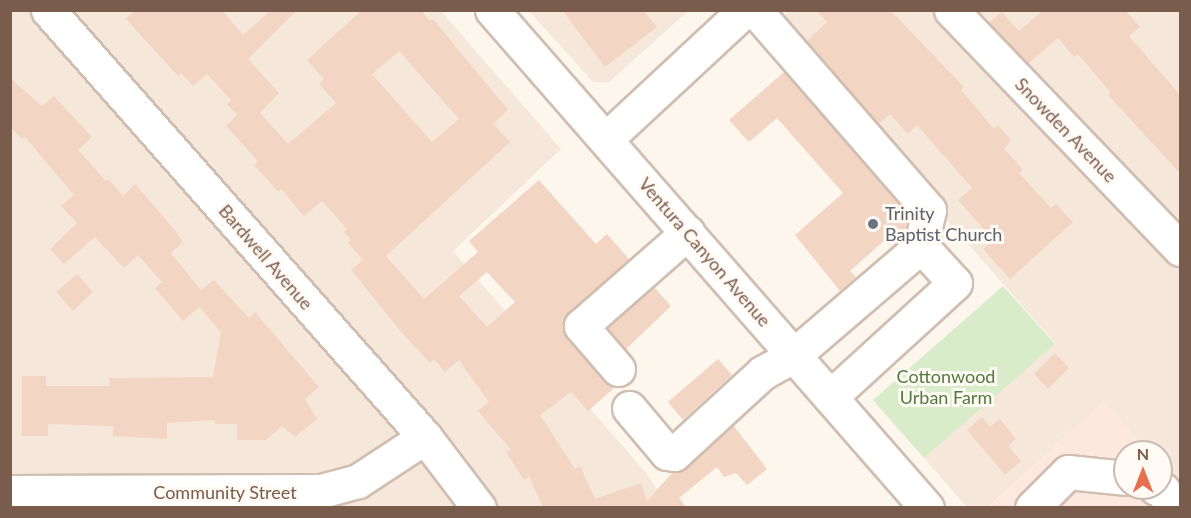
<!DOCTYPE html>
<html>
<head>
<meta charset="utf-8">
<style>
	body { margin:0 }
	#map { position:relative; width:1191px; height:518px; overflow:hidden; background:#fdf6ec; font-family:Lato,sans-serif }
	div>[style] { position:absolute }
	.residential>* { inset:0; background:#f5e8da }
	.commercial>* { inset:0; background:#fde8e0 }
	.green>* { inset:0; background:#d8ecc9 }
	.building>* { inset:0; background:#f3d5c3 }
	.roads { filter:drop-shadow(2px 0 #d1beb0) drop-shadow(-2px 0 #d1beb0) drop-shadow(0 2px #d1beb0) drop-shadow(0 -2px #d1beb0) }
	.minor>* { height:33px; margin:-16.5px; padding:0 16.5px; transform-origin:16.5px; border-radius:16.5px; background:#fff }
	.dots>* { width:16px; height:16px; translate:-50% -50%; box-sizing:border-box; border:3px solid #fffaf3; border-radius:50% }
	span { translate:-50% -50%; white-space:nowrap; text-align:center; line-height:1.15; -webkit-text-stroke:6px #fffaf3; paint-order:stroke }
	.street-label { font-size:18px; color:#7a5c4d }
	.worship-label { font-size:18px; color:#5b616d }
	.left { translate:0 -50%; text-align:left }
	.park-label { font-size:18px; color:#537a41 }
	.frame { position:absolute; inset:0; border:12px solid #7a5c4d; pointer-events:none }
	.north { position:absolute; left:1113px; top:440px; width:60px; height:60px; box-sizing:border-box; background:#fffaf3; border:2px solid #cabbb1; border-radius:50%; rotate:0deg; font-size:16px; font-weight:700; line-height:24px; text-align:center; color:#7a5c4d }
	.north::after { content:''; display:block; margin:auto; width:21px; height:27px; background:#e76f51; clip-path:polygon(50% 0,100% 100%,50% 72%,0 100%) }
</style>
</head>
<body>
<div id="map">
	<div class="residential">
		<i style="clip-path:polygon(790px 10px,1180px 11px,1180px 488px,1161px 466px,1161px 452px,1148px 452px,1104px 402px,988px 507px,967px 507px,924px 458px,1055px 343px,775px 24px)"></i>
		<i style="clip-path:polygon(10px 11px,441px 11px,561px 149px,453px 251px,647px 474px,669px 507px,11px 507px)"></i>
		<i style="clip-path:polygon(529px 11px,688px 11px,608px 83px,593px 82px)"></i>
	</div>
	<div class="commercial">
		<i style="clip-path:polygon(1104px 402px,1148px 452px,1125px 452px,1125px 488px,1161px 488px,1161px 466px,1180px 488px,1180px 507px,988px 508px)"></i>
	</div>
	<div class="green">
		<i style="clip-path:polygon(1003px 286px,1055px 344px,924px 458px,873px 400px)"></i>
	</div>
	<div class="building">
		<i style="clip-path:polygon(evenodd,135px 10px,222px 10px,243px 35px,271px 10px,297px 10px,248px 59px,279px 93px,260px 113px,288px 144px,336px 103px,319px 84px,324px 79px,307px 60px,362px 10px,421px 10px,430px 21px,433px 19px,508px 110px,493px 124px,510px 142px,386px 256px,424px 299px,478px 252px,469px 241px,539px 180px,596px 244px,607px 234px,629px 259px,563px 321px,567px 338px,613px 389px,588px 411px,571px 392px,540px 415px,575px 469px,580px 466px,595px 499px,641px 483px,647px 501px,672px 473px,687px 468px,733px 425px,767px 469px,747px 485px,736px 473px,724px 477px,717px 467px,679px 498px,686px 507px,543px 507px,529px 476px,524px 480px,506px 452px,511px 450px,478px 411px,489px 402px,459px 360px,445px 372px,434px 359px,430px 363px,403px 334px,351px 270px,363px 260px,348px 243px,351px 240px,344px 232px,347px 229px,322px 201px,304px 216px,281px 189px,278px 192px,254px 165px,258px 161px,226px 126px,237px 115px,227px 104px,231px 100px,207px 74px,193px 86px,181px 73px,178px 76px,126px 19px,135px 10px,399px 51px,459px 119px,432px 142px,372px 74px,399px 51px,135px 10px,487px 272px,515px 302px,487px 327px,459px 296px,487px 272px)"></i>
		<i style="clip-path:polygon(562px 10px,643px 10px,657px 27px,605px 67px)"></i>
		<i style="clip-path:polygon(816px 10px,891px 11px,964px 87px,961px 90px,994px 129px,998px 125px,1011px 140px,1004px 149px,1023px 169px,1019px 173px,1051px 208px,1056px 204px,1073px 222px,1010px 279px,983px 249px,992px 241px,990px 236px,958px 200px,972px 188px,917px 125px,908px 134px,890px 114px,879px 124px,807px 41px,827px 22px)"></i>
		<i style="clip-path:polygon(1043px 10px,1125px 10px,1140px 27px,1129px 36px,1180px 95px,1180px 173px,1108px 95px,1111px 93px,1078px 54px,1074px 57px,1058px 38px,1028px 64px,989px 23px,1002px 12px,1019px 31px)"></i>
		<i style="clip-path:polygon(784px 72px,909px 215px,905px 231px,889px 245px,885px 240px,850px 271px,856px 277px,840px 291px,795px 235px,843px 193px,777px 118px,749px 142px,729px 120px)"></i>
		<i style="clip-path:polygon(10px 78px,42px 106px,54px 96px,92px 137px,78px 150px,106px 181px,109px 179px,123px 196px,135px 184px,174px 229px,183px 242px,171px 253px,201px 290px,214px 280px,249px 318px,255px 312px,319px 387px,305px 399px,317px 419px,295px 437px,282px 426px,266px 440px,237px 440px,237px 424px,215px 424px,215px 420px,167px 423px,167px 439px,113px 436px,113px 426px,48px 424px,48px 436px,22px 436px,22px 376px,46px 376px,46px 386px,109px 386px,109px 378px,213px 377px,221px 332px,199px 307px,183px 321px,155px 288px,162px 282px,138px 255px,124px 268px,95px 237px,64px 264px,50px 249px,77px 223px,61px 206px,74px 195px,25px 137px,22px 139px,10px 127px)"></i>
		<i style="clip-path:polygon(77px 274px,93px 292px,73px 311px,56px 292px)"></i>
		<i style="clip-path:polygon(654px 287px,671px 306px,626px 349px,607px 328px)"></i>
		<i style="clip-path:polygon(1055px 353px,1069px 368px,1048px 389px,1034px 374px)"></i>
		<i style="clip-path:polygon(718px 359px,732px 375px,683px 420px,668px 402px)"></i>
		<i style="clip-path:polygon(982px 417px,990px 427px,1000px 419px,1016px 439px,1008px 446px,1021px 461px,1005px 475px,967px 430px)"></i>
	</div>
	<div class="roads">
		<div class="minor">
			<i style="left:48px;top:10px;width:570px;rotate:48.56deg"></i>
			<i style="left:425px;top:437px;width:89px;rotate:52.7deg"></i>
			<i style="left:492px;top:10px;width:661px;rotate:48.86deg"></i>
			<i style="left:755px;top:10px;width:265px;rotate:49deg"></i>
			<i style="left:929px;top:210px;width:37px;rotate:103deg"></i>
			<i style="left:951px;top:10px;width:331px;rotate:46.2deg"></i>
			<i style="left:606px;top:139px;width:190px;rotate:-42.9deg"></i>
			<i style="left:618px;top:369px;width:57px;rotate:-130.7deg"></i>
			<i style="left:581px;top:326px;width:142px;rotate:-41.3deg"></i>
			<i style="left:629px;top:408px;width:59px;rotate:49.8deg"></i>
			<i style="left:667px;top:453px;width:7px;rotate:8deg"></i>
			<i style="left:674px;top:454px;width:120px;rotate:-42.6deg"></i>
			<i style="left:762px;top:373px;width:37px;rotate:-29deg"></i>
			<i style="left:794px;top:355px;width:167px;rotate:-40.6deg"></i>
			<i style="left:921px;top:246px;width:50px;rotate:47.4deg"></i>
			<i style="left:955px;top:283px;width:169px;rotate:137.6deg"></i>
			<i style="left:1156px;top:488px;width:7px;rotate:16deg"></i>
			<i style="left:1163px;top:490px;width:20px;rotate:63deg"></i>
			<i style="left:10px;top:492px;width:311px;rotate:-0.2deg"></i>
			<i style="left:321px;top:491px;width:38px;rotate:-15deg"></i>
			<i style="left:358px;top:481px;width:80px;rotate:-33.3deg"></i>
			<i style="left:1032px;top:508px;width:51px;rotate:-45deg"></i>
			<i style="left:1068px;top:472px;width:57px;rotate:6deg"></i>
		</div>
	</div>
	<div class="dots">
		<i style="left:873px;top:224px;background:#6b7280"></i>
	</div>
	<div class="street-label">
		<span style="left:1066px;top:130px;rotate:46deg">Snowden Avenue</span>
		<span style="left:705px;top:252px;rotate:49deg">Ventura Canyon Avenue</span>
		<span style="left:266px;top:257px;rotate:49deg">Bardwell Avenue</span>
		<span style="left:225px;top:492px">Community Street</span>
	</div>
	<div class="worship-label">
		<span class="left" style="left:885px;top:224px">Trinity<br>Baptist Church</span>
	</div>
	<div class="park-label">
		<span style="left:946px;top:387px">Cottonwood<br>Urban Farm</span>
	</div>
	<div class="frame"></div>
	<div class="north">N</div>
</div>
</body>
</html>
